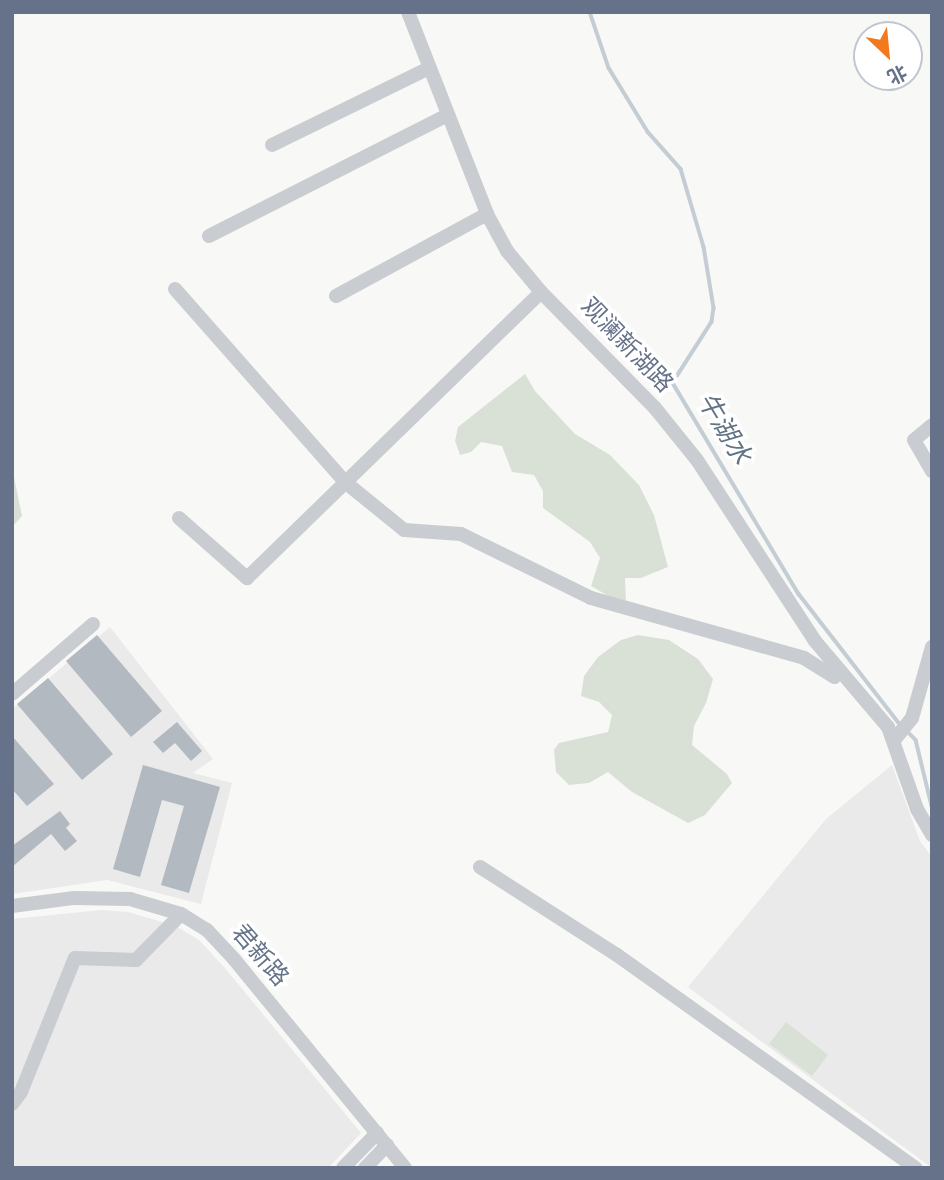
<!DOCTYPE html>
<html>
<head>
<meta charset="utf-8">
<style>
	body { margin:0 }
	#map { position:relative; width:944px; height:1180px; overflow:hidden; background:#f8f9f6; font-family:"Alegreya Sans","Noto Sans SC",sans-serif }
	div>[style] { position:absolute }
	.built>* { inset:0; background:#e9eae9 }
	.green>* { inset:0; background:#d9e1d7 }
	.stream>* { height:3.5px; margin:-1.75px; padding:0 1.75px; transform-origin:1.75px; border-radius:1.75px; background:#c5cdd4 }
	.building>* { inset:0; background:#b3b9c1 }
	.minor>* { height:14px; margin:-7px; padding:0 7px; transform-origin:7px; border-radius:7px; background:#c9ccd0 }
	span { translate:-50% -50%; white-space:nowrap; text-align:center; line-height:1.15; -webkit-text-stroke:7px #fff; paint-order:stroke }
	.street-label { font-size:24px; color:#65728a }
	.water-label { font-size:26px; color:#617485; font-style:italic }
	.frame { position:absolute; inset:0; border:14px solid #65728a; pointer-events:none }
	.north { position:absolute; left:853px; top:21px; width:70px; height:70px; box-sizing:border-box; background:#fff; border:2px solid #c1c7d0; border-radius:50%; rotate:154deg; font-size:19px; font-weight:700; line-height:28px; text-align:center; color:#65728a }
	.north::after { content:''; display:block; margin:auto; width:24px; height:32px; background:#f2791d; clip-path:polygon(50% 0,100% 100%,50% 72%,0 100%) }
</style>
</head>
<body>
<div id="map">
	<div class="built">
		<i style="clip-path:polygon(110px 627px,213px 759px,193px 773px,232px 783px,201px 904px,107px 880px,12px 894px,12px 709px)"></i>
		<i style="clip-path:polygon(892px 765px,920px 841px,932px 857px,932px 1168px,688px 987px,826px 819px)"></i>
		<i style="clip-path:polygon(101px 910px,128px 912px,176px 926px,199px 940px,224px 967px,361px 1133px,328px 1168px,12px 1168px,12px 919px)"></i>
	</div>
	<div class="green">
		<i style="clip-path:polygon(525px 374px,535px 391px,575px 434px,610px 455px,639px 485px,654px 515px,668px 567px,641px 578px,625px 578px,626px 601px,610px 597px,591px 586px,600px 558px,590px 542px,543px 508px,543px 491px,534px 475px,512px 472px,502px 446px,481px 442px,471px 452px,460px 455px,455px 441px,458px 427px)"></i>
		<i style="clip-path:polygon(12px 467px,22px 516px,12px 527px)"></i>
		<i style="clip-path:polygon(638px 635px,669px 640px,698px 659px,713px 679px,706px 703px,694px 726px,692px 745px,727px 774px,732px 783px,705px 815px,688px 823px,632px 792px,608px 772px,589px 783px,569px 785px,556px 772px,554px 750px,559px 743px,608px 732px,612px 715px,599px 702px,581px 696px,584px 676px,598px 657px,621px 640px)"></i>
		<i style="clip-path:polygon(786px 1022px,828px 1055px,812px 1076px,769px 1044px)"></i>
	</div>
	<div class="stream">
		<i style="left:590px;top:12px;width:59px;rotate:71.3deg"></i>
		<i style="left:609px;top:68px;width:75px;rotate:58.6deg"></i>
		<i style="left:648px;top:132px;width:50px;rotate:48.3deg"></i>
		<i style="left:681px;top:169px;width:81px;rotate:73.6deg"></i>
		<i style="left:704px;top:247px;width:62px;rotate:80.7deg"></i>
		<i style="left:714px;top:308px;width:14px;rotate:98deg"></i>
		<i style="left:712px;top:322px;width:72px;rotate:122.6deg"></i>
		<i style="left:673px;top:383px;width:246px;rotate:59.2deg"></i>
		<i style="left:799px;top:594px;width:165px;rotate:52.2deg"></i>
		<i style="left:908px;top:732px;width:11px;rotate:45deg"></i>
		<i style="left:916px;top:740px;width:68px;rotate:76.4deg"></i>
	</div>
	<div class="building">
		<i style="clip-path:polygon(97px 635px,162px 711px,131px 737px,66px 661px)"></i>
		<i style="clip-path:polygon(48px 678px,113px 754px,82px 780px,17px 704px)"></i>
		<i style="clip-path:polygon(177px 722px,202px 751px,191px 761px,175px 743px,163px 753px,153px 742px)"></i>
		<i style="clip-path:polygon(12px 736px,54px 784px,27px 806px,12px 789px)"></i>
		<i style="clip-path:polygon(143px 765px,220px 787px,189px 893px,161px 885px,184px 806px,162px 800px,140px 877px,113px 869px)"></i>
		<i style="clip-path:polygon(60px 811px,70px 824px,66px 828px,77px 841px,65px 851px,51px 834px,12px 867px,12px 846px)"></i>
	</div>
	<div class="minor">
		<i style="left:408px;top:12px;width:217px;rotate:68.6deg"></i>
		<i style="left:487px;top:214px;width:42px;rotate:61.6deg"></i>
		<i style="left:507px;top:251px;width:53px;rotate:50.3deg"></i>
		<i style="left:541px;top:292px;width:163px;rotate:45.5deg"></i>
		<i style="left:655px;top:408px;width:67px;rotate:51.1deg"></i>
		<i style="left:697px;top:460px;width:216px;rotate:56.9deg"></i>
		<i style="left:815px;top:641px;width:113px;rotate:49.7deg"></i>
		<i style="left:888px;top:727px;width:87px;rotate:70.5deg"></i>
		<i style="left:917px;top:809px;width:30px;rotate:60deg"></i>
		<i style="left:272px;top:145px;width:175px;rotate:-26.1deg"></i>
		<i style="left:209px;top:236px;width:267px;rotate:-26.9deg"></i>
		<i style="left:175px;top:289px;width:257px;rotate:48.6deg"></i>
		<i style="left:345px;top:482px;width:76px;rotate:39.1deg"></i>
		<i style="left:404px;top:530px;width:57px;rotate:4deg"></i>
		<i style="left:461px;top:534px;width:145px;rotate:26.2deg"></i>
		<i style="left:591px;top:598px;width:221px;rotate:15.7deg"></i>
		<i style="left:804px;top:658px;width:36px;rotate:32deg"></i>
		<i style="left:336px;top:296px;width:172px;rotate:-28.5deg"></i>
		<i style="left:932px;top:425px;width:23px;rotate:140deg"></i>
		<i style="left:914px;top:440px;width:36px;rotate:60deg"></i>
		<i style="left:179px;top:518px;width:91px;rotate:41.4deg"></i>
		<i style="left:247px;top:578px;width:410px;rotate:-44.2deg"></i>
		<i style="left:12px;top:694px;width:107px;rotate:-40.8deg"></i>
		<i style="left:895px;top:739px;width:27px;rotate:-51deg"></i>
		<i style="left:912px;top:718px;width:74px;rotate:-74.3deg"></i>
		<i style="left:480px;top:867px;width:163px;rotate:32.7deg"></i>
		<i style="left:617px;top:955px;width:367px;rotate:35.5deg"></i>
		<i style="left:12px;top:906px;width:63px;rotate:-7.4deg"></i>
		<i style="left:74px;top:898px;width:56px;rotate:1deg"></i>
		<i style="left:130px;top:899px;width:53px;rotate:16.4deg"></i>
		<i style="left:181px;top:914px;width:31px;rotate:32deg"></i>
		<i style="left:207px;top:930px;width:40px;rotate:47deg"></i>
		<i style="left:234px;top:959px;width:270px;rotate:50.7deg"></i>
		<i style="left:12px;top:1104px;width:15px;rotate:-53deg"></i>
		<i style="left:21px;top:1092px;width:144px;rotate:-68.1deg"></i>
		<i style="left:75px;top:958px;width:61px;rotate:1.9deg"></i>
		<i style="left:136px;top:960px;width:64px;rotate:-45.6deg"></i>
		<i style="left:343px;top:1168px;width:49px;rotate:-45.8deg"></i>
		<i style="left:365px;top:1168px;width:32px;rotate:-46deg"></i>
	</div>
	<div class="street-label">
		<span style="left:626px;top:346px;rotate:46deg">观澜新湖路</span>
		<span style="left:259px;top:956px;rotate:49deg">君新路</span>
	</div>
	<div class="water-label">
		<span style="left:723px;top:429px;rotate:59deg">牛湖水</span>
	</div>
	<div class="frame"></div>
	<div class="north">北</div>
</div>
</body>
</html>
